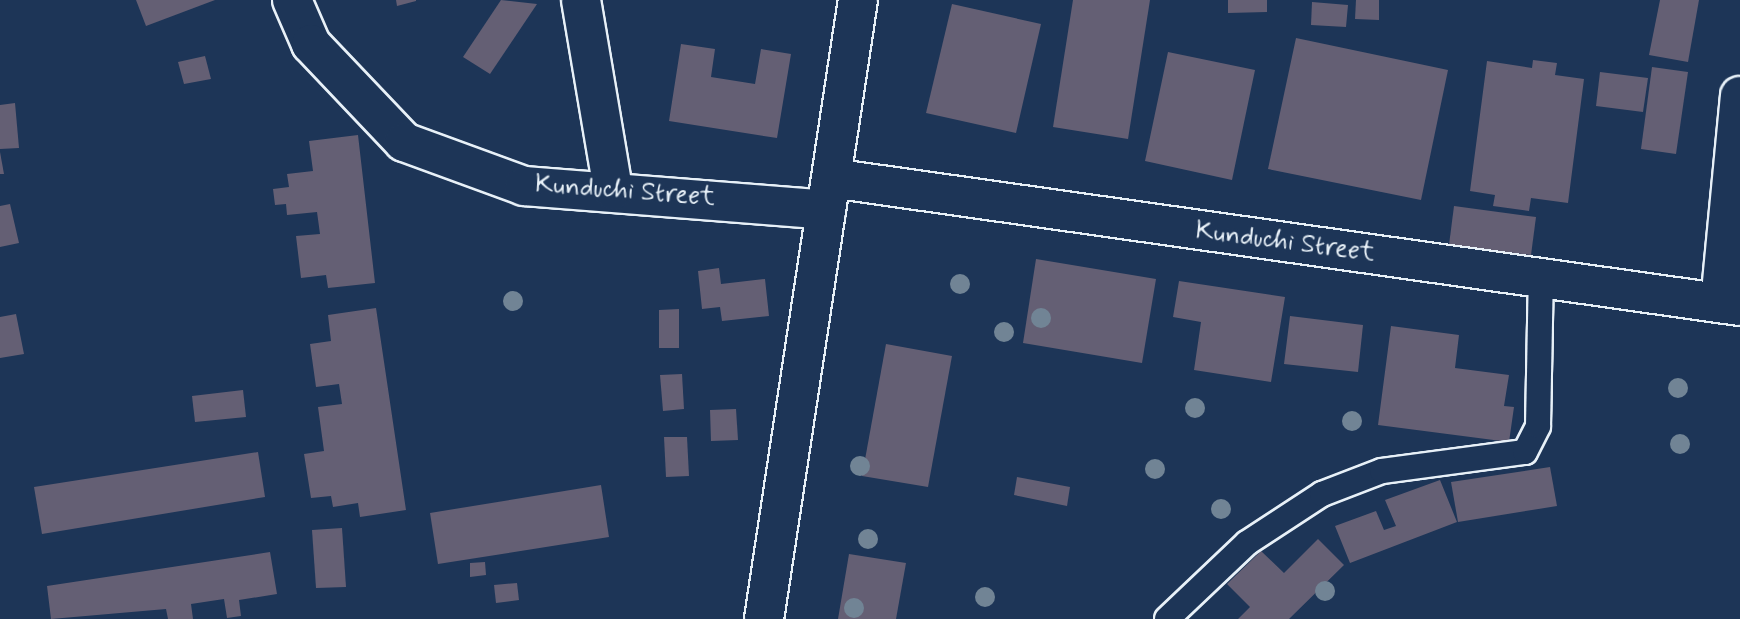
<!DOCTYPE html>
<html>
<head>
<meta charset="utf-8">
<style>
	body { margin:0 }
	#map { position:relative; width:1740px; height:619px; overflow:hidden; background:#1d3557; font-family:Mynerve,sans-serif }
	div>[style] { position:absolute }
	.building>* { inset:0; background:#645f74 }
	.roads { filter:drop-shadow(2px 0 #e8f1f8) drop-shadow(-2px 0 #e8f1f8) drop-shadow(0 2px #e8f1f8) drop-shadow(0 -2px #e8f1f8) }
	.lane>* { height:24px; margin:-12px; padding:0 12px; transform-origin:12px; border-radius:12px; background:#1d3557 }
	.street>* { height:38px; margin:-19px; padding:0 19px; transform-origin:19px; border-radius:19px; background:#1d3557 }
	.secondary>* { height:38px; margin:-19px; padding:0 19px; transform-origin:19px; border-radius:19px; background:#1d3557 }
	.trees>* { width:20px; height:20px; margin:-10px; border-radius:50%; background:#718495 }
	span { translate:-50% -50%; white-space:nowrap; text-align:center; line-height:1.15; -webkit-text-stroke:7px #1d3557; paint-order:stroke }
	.street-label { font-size:26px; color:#e8f1f8 }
</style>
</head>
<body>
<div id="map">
	<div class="building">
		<i style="clip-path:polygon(136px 0,215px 0,146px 26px)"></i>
		<i style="clip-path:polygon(396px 0,416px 0,416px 1px,397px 6px)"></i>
		<i style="clip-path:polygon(501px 0,537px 4px,490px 74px,463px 57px)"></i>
		<i style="clip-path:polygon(1073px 0,1150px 0,1128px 139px,1053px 127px)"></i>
		<i style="clip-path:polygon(1228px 0,1267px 0,1267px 12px,1228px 13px)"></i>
		<i style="clip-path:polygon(1356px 0,1379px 0,1379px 20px,1355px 19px)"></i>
		<i style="clip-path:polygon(1660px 0,1699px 0,1688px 62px,1649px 55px)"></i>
		<i style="clip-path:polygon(1312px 2px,1348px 5px,1346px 27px,1311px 25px)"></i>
		<i style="clip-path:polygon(952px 4px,1041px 24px,1016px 133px,926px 113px)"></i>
		<i style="clip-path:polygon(1296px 38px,1448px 70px,1421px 200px,1268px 169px)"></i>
		<i style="clip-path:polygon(681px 44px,715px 49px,711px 77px,755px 84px,761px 49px,791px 54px,777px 138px,669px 121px)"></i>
		<i style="clip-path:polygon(1168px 52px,1255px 70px,1232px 180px,1145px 161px)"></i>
		<i style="clip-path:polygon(205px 56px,211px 79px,184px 84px,178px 62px)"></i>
		<i style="clip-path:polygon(1533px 60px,1557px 63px,1555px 75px,1584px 79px,1568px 203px,1531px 198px,1529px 211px,1493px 206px,1495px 195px,1470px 191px,1487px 61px,1532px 68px)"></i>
		<i style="clip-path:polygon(1652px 67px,1688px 72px,1676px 154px,1641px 149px)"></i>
		<i style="clip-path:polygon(1600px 72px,1648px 78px,1643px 112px,1596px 106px)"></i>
		<i style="clip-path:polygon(15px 103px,19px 148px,0 149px,0 105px)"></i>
		<i style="clip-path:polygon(358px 135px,375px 283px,328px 288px,326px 275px,301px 278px,296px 236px,320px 234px,317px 212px,287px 215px,286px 204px,275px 205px,273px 189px,289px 187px,287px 174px,313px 171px,309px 141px)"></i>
		<i style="clip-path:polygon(0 152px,4px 174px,0 174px)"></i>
		<i style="clip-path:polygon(10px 204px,19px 243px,0 247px,0 206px)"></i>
		<i style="clip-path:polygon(1454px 206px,1536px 217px,1531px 255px,1449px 245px)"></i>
		<i style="clip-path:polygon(1036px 259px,1156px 279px,1142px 363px,1023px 343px)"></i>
		<i style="clip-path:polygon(719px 268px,721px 284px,765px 279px,769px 316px,722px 321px,720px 307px,702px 309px,698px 271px)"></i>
		<i style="clip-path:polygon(1179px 281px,1285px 297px,1271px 382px,1194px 370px,1201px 322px,1173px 317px)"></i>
		<i style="clip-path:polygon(376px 308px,406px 510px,360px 517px,358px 503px,333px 507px,331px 496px,311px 498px,304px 454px,324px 451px,318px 407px,342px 404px,339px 384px,316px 387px,310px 344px,331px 341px,328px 315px)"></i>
		<i style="clip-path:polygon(679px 309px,679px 348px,659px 348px,659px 310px)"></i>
		<i style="clip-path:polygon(16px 314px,24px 354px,0 358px,0 317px)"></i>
		<i style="clip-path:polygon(1290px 316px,1363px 325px,1358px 372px,1284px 364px)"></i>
		<i style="clip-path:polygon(1391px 326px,1459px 335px,1455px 368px,1509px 375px,1504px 406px,1514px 407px,1509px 442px,1378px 425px)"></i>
		<i style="clip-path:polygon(886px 344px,952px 356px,928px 487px,862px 476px)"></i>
		<i style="clip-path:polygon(682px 374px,684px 409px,663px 411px,660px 375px)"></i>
		<i style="clip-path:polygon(243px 390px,246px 417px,195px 422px,192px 396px)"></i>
		<i style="clip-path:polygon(736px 409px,738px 440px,711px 441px,710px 410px)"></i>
		<i style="clip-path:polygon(664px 437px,687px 437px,689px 476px,666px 477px)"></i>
		<i style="clip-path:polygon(258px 452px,265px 497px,42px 534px,34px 487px)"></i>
		<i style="clip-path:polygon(1550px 467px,1557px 506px,1458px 522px,1451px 482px)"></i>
		<i style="clip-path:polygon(1017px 477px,1070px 487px,1067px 506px,1014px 495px)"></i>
		<i style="clip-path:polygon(1440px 480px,1457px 522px,1350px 563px,1335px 526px,1376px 511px,1384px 530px,1396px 526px,1385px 500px)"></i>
		<i style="clip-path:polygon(601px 485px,609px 537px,438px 564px,430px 513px)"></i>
		<i style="clip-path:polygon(342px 528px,346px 587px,316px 588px,312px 530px)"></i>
		<i style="clip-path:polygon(1318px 539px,1344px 565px,1289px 619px,1238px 619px,1250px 607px,1227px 584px,1261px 551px,1284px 573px)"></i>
		<i style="clip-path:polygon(270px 552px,277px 594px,239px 600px,241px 616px,227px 618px,224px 599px,191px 604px,193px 619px,168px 619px,166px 609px,51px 619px,47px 586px)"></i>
		<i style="clip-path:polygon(849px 554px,906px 563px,896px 619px,838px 619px)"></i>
		<i style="clip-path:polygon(485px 562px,486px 575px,470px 577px,470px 563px)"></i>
		<i style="clip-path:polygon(517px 583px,519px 600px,496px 603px,494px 585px)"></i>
	</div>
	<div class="roads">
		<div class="lane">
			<i style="left:1167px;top:619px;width:110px;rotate:-43.5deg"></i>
			<i style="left:1247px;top:543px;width:90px;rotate:-33.2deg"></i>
			<i style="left:1322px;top:494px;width:64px;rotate:-21deg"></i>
			<i style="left:1382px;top:471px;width:144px;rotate:-7.6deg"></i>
			<i style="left:1525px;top:452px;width:29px;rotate:-63deg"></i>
			<i style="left:1538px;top:426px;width:151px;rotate:-88.9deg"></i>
		</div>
		<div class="street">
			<i style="left:292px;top:0;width:48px;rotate:66.6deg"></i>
			<i style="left:311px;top:44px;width:135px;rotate:46.5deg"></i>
			<i style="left:404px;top:142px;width:128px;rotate:20.1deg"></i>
			<i style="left:524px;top:186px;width:303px;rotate:4.5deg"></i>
			<i style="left:581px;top:0;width:193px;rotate:80.4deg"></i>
			<i style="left:1720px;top:303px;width:208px;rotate:-84.5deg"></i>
		</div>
		<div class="secondary">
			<i style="left:831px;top:178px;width:918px;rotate:8.02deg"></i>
			<i style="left:764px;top:619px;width:626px;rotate:-81.37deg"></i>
		</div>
	</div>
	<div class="trees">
		<i style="left:960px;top:284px"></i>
		<i style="left:513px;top:301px"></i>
		<i style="left:1041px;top:318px"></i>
		<i style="left:1004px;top:332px"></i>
		<i style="left:1678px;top:388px"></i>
		<i style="left:1195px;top:408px"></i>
		<i style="left:1352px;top:421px"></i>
		<i style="left:1680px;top:444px"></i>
		<i style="left:860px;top:466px"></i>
		<i style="left:1155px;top:469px"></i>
		<i style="left:1221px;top:509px"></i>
		<i style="left:868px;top:539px"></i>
		<i style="left:1325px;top:591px"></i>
		<i style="left:985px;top:597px"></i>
		<i style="left:854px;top:608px"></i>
	</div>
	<div class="street-label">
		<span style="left:625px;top:192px;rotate:4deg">Kunduchi Street</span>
		<span style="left:1285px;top:243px;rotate:7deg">Kunduchi Street</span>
	</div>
</div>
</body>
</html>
